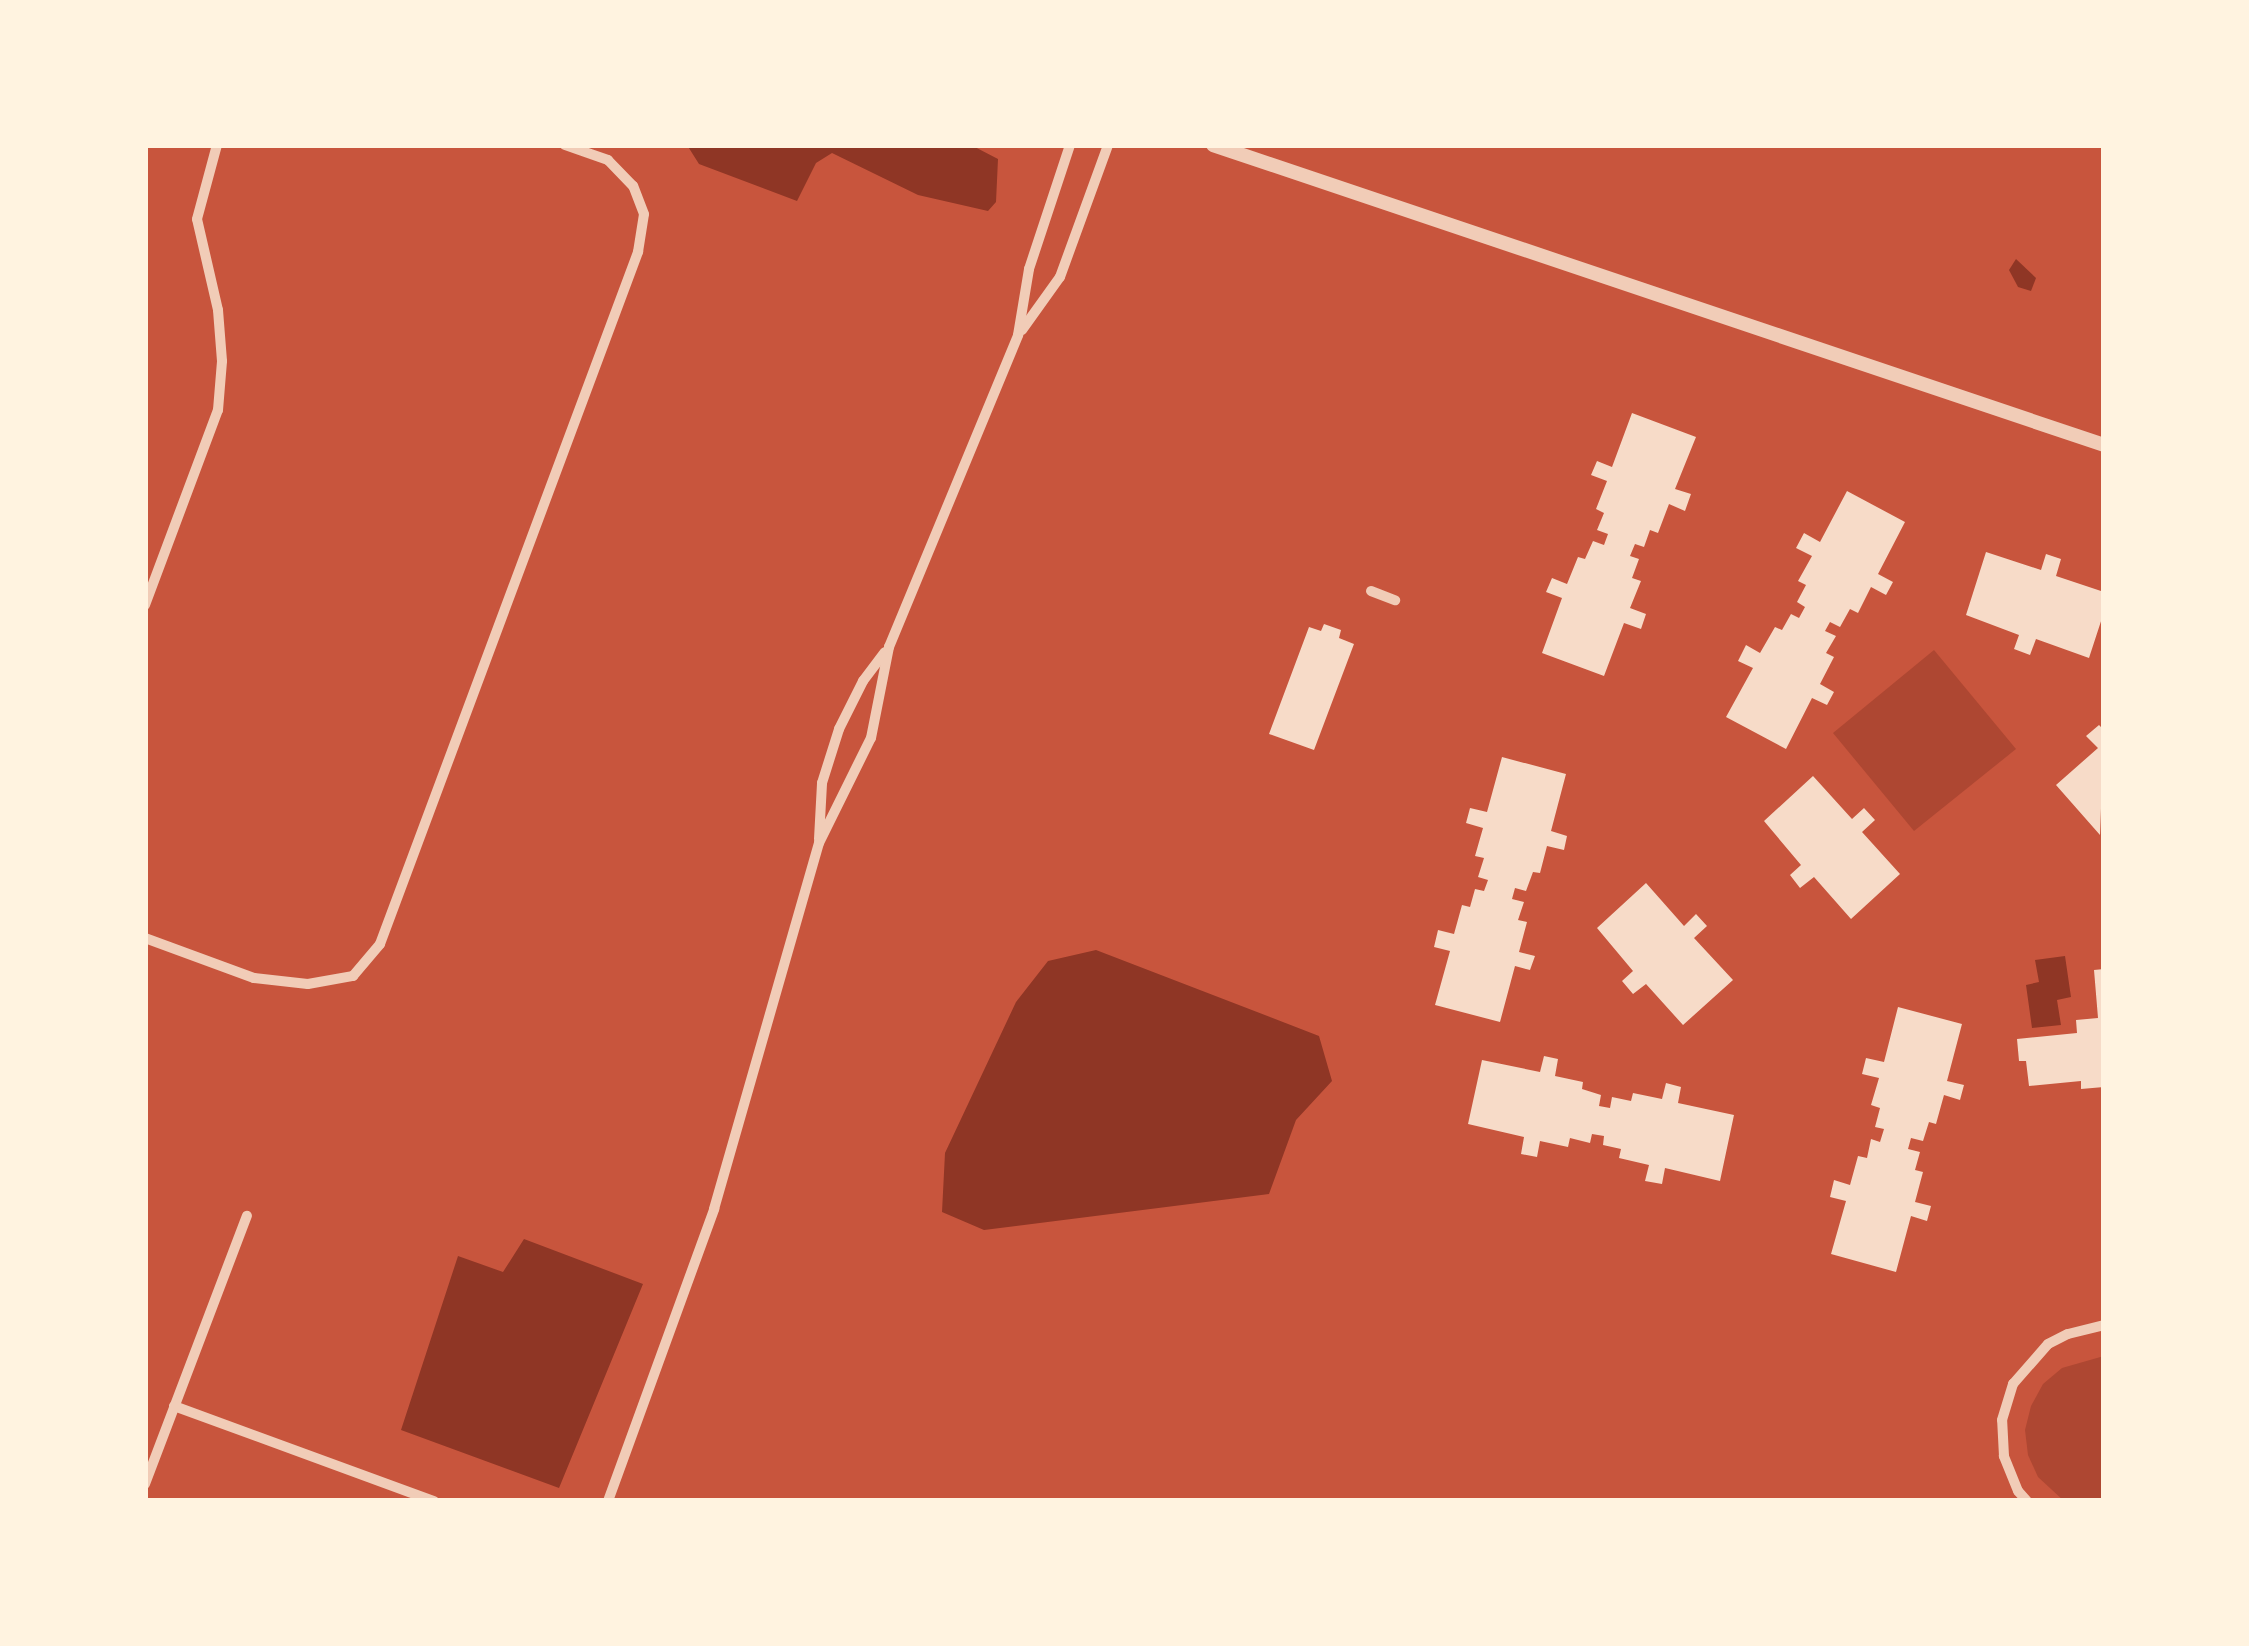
<!DOCTYPE html>
<html>
<head>
<meta charset="utf-8">
<style>
	body { margin:0 }
	#map { position:relative; width:2249px; height:1646px; overflow:hidden; background:#c8553d; font-family:"Nunito Sans",sans-serif }
	div>[style] { position:absolute }
	.green>* { inset:0; background:#ae4732 }
	.water>* { inset:0; background:#8f3625 }
	.building>* { inset:0; background:#f7dbc8 }
	.minor>* { height:10px; margin:-5px; padding:0 5px; transform-origin:5px; border-radius:5px; background:#f1ccb7 }
	.tertiary>* { height:14px; margin:-7px; padding:0 7px; transform-origin:7px; border-radius:7px; background:#f1ccb7 }
	span { translate:-50% -50%; white-space:nowrap; text-align:center; line-height:1.15; -webkit-text-stroke:9px #fff3e0; paint-order:stroke }
	.frame { position:absolute; inset:0; border:148px solid #fff3e0; pointer-events:none }
</style>
</head>
<body>
<div id="map">
	<div class="green">
		<i style="clip-path:polygon(1934px 650px,2016px 749px,1914px 831px,1833px 733px)"></i>
		<i style="clip-path:polygon(2104px 1356px,2104px 1501px,2064px 1501px,2038px 1477px,2028px 1455px,2025px 1430px,2031px 1406px,2043px 1384px,2062px 1368px)"></i>
	</div>
	<div class="water">
		<i style="clip-path:polygon(687px 145px,971px 145px,998px 159px,996px 202px,988px 211px,918px 195px,832px 153px,816px 163px,797px 201px,699px 164px)"></i>
		<i style="clip-path:polygon(2016px 259px,2036px 278px,2031px 291px,2018px 287px,2009px 270px)"></i>
		<i style="clip-path:polygon(1096px 950px,1319px 1036px,1332px 1081px,1296px 1120px,1269px 1194px,984px 1230px,942px 1212px,945px 1153px,1016px 1002px,1048px 961px)"></i>
		<i style="clip-path:polygon(2065px 956px,2071px 997px,2057px 1000px,2061px 1025px,2032px 1028px,2026px 985px,2039px 982px,2035px 960px)"></i>
		<i style="clip-path:polygon(524px 1239px,643px 1284px,559px 1488px,401px 1430px,458px 1256px,503px 1272px)"></i>
	</div>
	<div class="building">
		<i style="clip-path:polygon(1632px 413px,1696px 437px,1675px 489px,1691px 494px,1685px 511px,1669px 504px,1658px 533px,1650px 530px,1644px 547px,1635px 544px,1630px 556px,1639px 559px,1632px 578px,1641px 581px,1630px 608px,1646px 614px,1641px 629px,1624px 623px,1604px 676px,1542px 653px,1562px 598px,1546px 592px,1552px 578px,1567px 584px,1578px 557px,1585px 559px,1593px 541px,1604px 545px,1608px 534px,1597px 530px,1604px 513px,1596px 509px,1607px 481px,1591px 475px,1597px 461px,1612px 467px)"></i>
		<i style="clip-path:polygon(1847px 491px,1905px 522px,1878px 574px,1893px 582px,1886px 595px,1871px 587px,1858px 613px,1850px 609px,1840px 627px,1830px 622px,1825px 631px,1836px 636px,1826px 653px,1834px 657px,1820px 684px,1834px 692px,1827px 705px,1812px 698px,1786px 749px,1726px 717px,1753px 668px,1738px 661px,1746px 645px,1760px 653px,1775px 627px,1782px 630px,1791px 614px,1799px 618px,1805px 607px,1797px 602px,1806px 585px,1798px 581px,1812px 556px,1796px 548px,1804px 533px,1820px 542px)"></i>
		<i style="clip-path:polygon(1986px 552px,2041px 570px,2046px 554px,2061px 559px,2056px 576px,2104px 592px,2104px 612px,2089px 658px,2036px 639px,2030px 655px,2014px 649px,2019px 635px,1966px 615px)"></i>
		<i style="clip-path:polygon(1324px 624px,1341px 630px,1339px 638px,1354px 644px,1314px 750px,1269px 734px,1309px 627px,1321px 631px)"></i>
		<i style="clip-path:polygon(2099px 725px,2104px 730px,2100px 835px,2056px 785px,2098px 748px,2086px 736px)"></i>
		<i style="clip-path:polygon(1502px 757px,1566px 774px,1551px 831px,1567px 836px,1564px 850px,1547px 846px,1540px 873px,1533px 872px,1526px 891px,1515px 888px,1512px 899px,1524px 902px,1518px 920px,1527px 922px,1519px 952px,1535px 956px,1530px 970px,1515px 966px,1500px 1022px,1435px 1005px,1450px 951px,1434px 947px,1438px 930px,1454px 934px,1462px 905px,1470px 907px,1475px 889px,1484px 891px,1488px 880px,1478px 877px,1484px 858px,1475px 856px,1483px 828px,1466px 823px,1470px 808px,1487px 812px)"></i>
		<i style="clip-path:polygon(1813px 776px,1852px 819px,1864px 808px,1875px 820px,1862px 832px,1900px 874px,1851px 919px,1814px 877px,1800px 888px,1790px 875px,1801px 865px,1764px 821px)"></i>
		<i style="clip-path:polygon(1646px 883px,1684px 926px,1696px 914px,1707px 926px,1694px 938px,1733px 980px,1683px 1025px,1646px 984px,1633px 994px,1622px 981px,1633px 971px,1597px 928px)"></i>
		<i style="clip-path:polygon(2104px 969px,2104px 1087px,2081px 1089px,2081px 1081px,2029px 1086px,2026px 1061px,2019px 1061px,2017px 1039px,2077px 1033px,2076px 1020px,2098px 1018px,2094px 970px)"></i>
		<i style="clip-path:polygon(1898px 1007px,1962px 1024px,1947px 1081px,1964px 1085px,1960px 1100px,1944px 1095px,1936px 1124px,1929px 1122px,1923px 1141px,1911px 1138px,1908px 1149px,1920px 1152px,1915px 1170px,1923px 1172px,1915px 1202px,1931px 1206px,1927px 1221px,1911px 1216px,1896px 1272px,1831px 1254px,1846px 1201px,1830px 1197px,1834px 1180px,1850px 1185px,1858px 1156px,1867px 1158px,1871px 1139px,1880px 1142px,1884px 1129px,1875px 1127px,1880px 1108px,1871px 1105px,1879px 1078px,1862px 1074px,1866px 1058px,1884px 1062px)"></i>
		<i style="clip-path:polygon(1544px 1056px,1558px 1059px,1555px 1076px,1583px 1082px,1582px 1089px,1601px 1095px,1599px 1106px,1610px 1108px,1612px 1097px,1631px 1101px,1633px 1093px,1662px 1099px,1666px 1083px,1681px 1087px,1678px 1103px,1734px 1115px,1720px 1181px,1665px 1168px,1662px 1184px,1645px 1181px,1649px 1165px,1619px 1158px,1621px 1149px,1603px 1145px,1604px 1136px,1592px 1134px,1590px 1143px,1570px 1138px,1568px 1147px,1540px 1141px,1537px 1157px,1521px 1154px,1524px 1137px,1468px 1124px,1482px 1060px,1540px 1072px)"></i>
	</div>
	<div class="minor">
		<i style="left:1022px;top:330px;width:65px;rotate:-54.4deg"></i>
		<i style="left:1060px;top:277px;width:140px;rotate:-70deg"></i>
		<i style="left:1371px;top:591px;width:26px;rotate:21deg"></i>
		<i style="left:145px;top:605px;width:208px;rotate:-69.5deg"></i>
		<i style="left:218px;top:410px;width:49px;rotate:-85.3deg"></i>
		<i style="left:222px;top:361px;width:51px;rotate:-94.5deg"></i>
		<i style="left:218px;top:310px;width:93px;rotate:-103deg"></i>
		<i style="left:197px;top:219px;width:77px;rotate:-74.9deg"></i>
		<i style="left:819px;top:839px;width:56px;rotate:-86.9deg"></i>
		<i style="left:822px;top:783px;width:57px;rotate:-72.5deg"></i>
		<i style="left:839px;top:729px;width:54px;rotate:-63.4deg"></i>
		<i style="left:863px;top:681px;width:36px;rotate:-53deg"></i>
		<i style="left:145px;top:938px;width:116px;rotate:20.2deg"></i>
		<i style="left:254px;top:978px;width:54px;rotate:6.3deg"></i>
		<i style="left:308px;top:984px;width:46px;rotate:-10.1deg"></i>
		<i style="left:353px;top:976px;width:42px;rotate:-49.8deg"></i>
		<i style="left:380px;top:944px;width:739px;rotate:-69.55deg"></i>
		<i style="left:638px;top:252px;width:38px;rotate:-81deg"></i>
		<i style="left:644px;top:214px;width:30px;rotate:-111deg"></i>
		<i style="left:633px;top:186px;width:36px;rotate:-134deg"></i>
		<i style="left:608px;top:160px;width:46px;rotate:-160.8deg"></i>
		<i style="left:174px;top:1406px;width:277px;rotate:20.1deg"></i>
		<i style="left:145px;top:1484px;width:287px;rotate:-69.2deg"></i>
		<i style="left:608px;top:1501px;width:311px;rotate:-70deg"></i>
		<i style="left:714px;top:1209px;width:381px;rotate:-74deg"></i>
		<i style="left:819px;top:843px;width:117px;rotate:-63.7deg"></i>
		<i style="left:871px;top:738px;width:93px;rotate:-78.8deg"></i>
		<i style="left:889px;top:647px;width:338px;rotate:-67.5deg"></i>
		<i style="left:1018px;top:335px;width:67px;rotate:-80.5deg"></i>
		<i style="left:1029px;top:269px;width:131px;rotate:-71.7deg"></i>
		<i style="left:2027px;top:1501px;width:13px;rotate:-132deg"></i>
		<i style="left:2018px;top:1491px;width:38px;rotate:-112deg"></i>
		<i style="left:2004px;top:1456px;width:36px;rotate:-93deg"></i>
		<i style="left:2002px;top:1420px;width:38px;rotate:-73deg"></i>
		<i style="left:2013px;top:1384px;width:53px;rotate:-48.8deg"></i>
		<i style="left:2048px;top:1344px;width:22px;rotate:-27deg"></i>
		<i style="left:2068px;top:1334px;width:37px;rotate:-14deg"></i>
	</div>
	<div class="tertiary">
		<i style="left:1213px;top:145px;width:940px;rotate:18.61deg"></i>
	</div>
	<div class="frame"></div>
</div>
</body>
</html>
